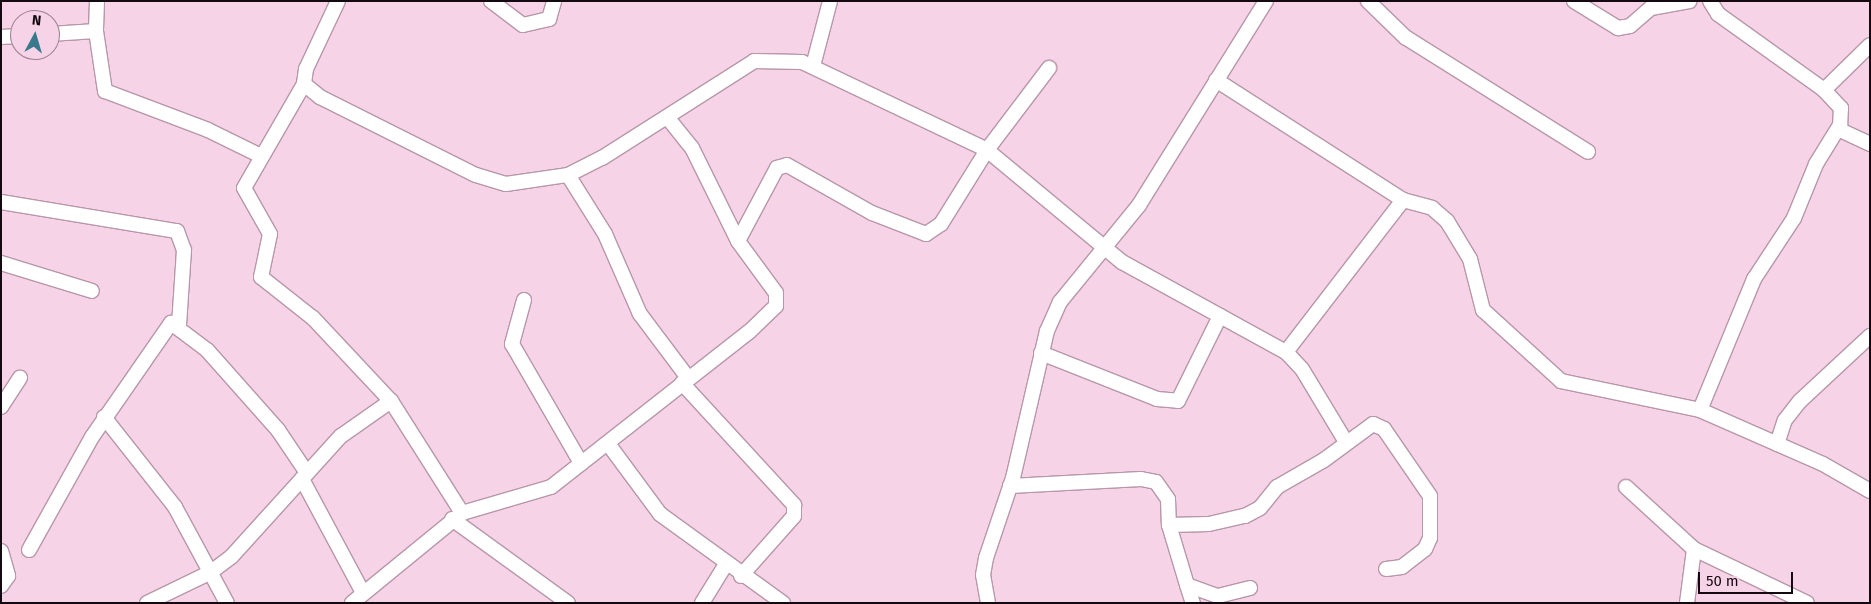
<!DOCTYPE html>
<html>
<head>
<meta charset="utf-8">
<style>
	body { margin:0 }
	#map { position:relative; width:1871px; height:604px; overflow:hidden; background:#f6d3e7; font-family:"Fira Sans",sans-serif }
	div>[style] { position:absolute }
	.roads { filter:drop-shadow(1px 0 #b797a9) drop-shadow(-1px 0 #b797a9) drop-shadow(0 1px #b797a9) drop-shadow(0 -1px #b797a9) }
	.minor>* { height:14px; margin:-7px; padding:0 7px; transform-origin:7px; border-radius:7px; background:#fff }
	span { translate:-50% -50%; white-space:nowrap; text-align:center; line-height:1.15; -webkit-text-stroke:5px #f6d3e7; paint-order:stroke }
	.frame { position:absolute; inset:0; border:2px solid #140910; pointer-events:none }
	.north { position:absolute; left:10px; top:10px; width:50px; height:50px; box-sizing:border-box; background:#f6d3e7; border:1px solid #9c8291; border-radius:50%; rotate:6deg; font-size:14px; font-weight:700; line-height:20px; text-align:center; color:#140910 }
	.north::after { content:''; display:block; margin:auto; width:18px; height:22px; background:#39798d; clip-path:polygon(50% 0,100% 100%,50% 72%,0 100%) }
	.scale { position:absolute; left:1698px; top:572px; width:95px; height:22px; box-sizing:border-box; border:2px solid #140910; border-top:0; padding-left:6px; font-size:15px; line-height:18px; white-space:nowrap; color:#140910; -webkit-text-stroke:4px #f6d3e7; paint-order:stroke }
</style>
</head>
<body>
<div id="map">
	<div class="roads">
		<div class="minor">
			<i style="left:97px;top:1px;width:30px;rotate:92deg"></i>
			<i style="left:96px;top:31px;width:61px;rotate:81.5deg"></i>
			<i style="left:105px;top:91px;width:110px;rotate:20.7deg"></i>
			<i style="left:208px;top:130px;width:59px;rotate:26.1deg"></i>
			<i style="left:338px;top:1px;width:75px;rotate:115.2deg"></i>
			<i style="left:306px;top:69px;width:15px;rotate:98deg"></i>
			<i style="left:304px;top:84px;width:120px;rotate:120deg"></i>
			<i style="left:244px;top:188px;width:53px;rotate:60.5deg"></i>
			<i style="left:270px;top:234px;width:44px;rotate:101.8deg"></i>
			<i style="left:261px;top:277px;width:66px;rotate:38.3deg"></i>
			<i style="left:313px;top:318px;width:114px;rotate:46.8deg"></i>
			<i style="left:391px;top:401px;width:133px;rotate:57.6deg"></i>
			<i style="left:491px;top:1px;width:40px;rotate:37deg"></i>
			<i style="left:523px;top:25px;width:27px;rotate:-13deg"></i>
			<i style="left:549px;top:19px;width:19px;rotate:-74deg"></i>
			<i style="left:1368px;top:1px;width:52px;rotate:44.2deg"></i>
			<i style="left:1405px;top:37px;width:216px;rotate:32.1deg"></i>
			<i style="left:1574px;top:1px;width:52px;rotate:31.5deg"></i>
			<i style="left:1618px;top:28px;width:12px;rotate:-9deg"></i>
			<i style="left:1630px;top:26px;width:28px;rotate:-41deg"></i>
			<i style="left:1651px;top:8px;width:39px;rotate:-10deg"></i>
			<i style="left:1710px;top:1px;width:15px;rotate:58deg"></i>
			<i style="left:1718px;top:14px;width:130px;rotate:35.6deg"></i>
			<i style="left:1824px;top:90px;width:25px;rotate:47deg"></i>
			<i style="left:1841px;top:108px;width:22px;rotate:93deg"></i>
			<i style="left:1840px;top:130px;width:33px;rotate:25deg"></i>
			<i style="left:50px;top:34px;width:46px;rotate:-3.7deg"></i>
			<i style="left:1px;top:37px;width:19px;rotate:-3deg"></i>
			<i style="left:813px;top:66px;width:67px;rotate:-75.3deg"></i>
			<i style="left:1216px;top:80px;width:222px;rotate:32.7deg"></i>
			<i style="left:1403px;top:200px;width:30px;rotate:15deg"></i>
			<i style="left:1432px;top:208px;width:20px;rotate:41deg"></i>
			<i style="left:1447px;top:221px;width:44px;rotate:58.8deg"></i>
			<i style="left:1470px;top:259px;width:53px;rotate:75.7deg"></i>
			<i style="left:1483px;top:310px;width:105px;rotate:42.3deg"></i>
			<i style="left:1561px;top:381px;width:142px;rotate:11.8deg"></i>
			<i style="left:1700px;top:410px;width:134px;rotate:23.7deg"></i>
			<i style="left:1823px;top:464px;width:54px;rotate:29.9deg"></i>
			<i style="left:304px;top:84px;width:21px;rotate:39deg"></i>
			<i style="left:320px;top:97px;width:174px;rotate:26.6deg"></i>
			<i style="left:476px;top:175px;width:31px;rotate:17deg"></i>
			<i style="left:506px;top:184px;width:63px;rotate:-8.3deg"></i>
			<i style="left:568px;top:175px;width:38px;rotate:-27deg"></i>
			<i style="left:602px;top:158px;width:180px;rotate:-32.5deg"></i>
			<i style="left:754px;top:61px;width:48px;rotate:1.2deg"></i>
			<i style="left:802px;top:62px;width:205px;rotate:25.4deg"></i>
			<i style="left:987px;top:150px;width:175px;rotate:39.7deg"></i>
			<i style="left:1122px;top:262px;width:187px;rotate:28.8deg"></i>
			<i style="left:1286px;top:352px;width:23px;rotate:47deg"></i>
			<i style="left:1302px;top:369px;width:85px;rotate:58.9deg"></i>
			<i style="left:1824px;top:90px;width:64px;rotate:-44.4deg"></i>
			<i style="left:568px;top:175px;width:70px;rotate:57.9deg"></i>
			<i style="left:605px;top:234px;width:87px;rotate:66.4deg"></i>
			<i style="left:640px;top:314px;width:80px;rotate:53.1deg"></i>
			<i style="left:1px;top:202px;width:178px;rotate:9.4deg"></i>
			<i style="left:177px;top:231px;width:20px;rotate:70deg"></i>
			<i style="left:184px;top:250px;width:75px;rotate:93.8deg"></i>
			<i style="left:738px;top:241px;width:83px;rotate:-61.9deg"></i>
			<i style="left:777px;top:168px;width:10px;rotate:-17deg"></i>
			<i style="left:787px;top:165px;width:98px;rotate:29.5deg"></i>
			<i style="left:872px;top:213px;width:58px;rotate:21.3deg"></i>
			<i style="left:926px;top:234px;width:18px;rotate:-34deg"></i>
			<i style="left:941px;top:224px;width:87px;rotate:-58.1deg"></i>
			<i style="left:987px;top:150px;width:103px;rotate:-52.9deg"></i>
			<i style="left:1px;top:263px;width:95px;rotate:17.1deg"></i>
			<i style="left:524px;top:300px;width:46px;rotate:105.3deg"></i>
			<i style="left:512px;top:344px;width:138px;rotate:59.9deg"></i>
			<i style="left:1286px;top:352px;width:192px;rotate:-52.4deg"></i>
			<i style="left:1041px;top:353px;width:125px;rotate:21.6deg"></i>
			<i style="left:1157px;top:399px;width:21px;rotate:5deg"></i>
			<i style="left:1178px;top:401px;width:95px;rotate:-63.7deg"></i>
			<i style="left:682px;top:383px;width:166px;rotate:47.4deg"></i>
			<i style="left:794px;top:505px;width:11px;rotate:90deg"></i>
			<i style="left:794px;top:516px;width:80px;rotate:131.5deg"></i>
			<i style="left:1px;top:407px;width:35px;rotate:-57deg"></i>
			<i style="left:1700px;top:410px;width:142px;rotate:-67.6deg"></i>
			<i style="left:1754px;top:279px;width:73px;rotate:-56.7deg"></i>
			<i style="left:1794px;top:218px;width:58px;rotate:-67.8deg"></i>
			<i style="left:1816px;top:164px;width:46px;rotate:-58.4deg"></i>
			<i style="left:104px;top:417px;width:115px;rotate:51.7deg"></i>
			<i style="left:175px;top:507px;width:109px;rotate:61.6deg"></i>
			<i style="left:1777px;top:444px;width:25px;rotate:-72deg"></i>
			<i style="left:1785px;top:420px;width:24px;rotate:-52deg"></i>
			<i style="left:1800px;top:401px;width:96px;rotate:-42.9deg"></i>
			<i style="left:609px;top:445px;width:86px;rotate:53.5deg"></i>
			<i style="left:660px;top:514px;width:152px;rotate:35.9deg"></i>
			<i style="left:302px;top:479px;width:129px;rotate:61.8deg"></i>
			<i style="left:1010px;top:486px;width:131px;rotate:-3.1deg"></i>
			<i style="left:1141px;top:479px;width:15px;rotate:11deg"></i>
			<i style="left:1156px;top:482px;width:21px;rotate:55deg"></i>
			<i style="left:1168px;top:499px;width:26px;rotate:88deg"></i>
			<i style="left:1169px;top:525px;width:63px;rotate:73.3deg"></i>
			<i style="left:1187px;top:585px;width:33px;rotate:20deg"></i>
			<i style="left:1218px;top:596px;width:33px;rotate:-14deg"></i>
			<i style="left:1626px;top:487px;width:92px;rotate:42.4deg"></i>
			<i style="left:1694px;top:549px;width:125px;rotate:25.5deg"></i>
			<i style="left:452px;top:519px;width:143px;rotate:35.9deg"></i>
			<i style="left:1169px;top:525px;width:40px;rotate:-1.4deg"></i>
			<i style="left:1209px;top:524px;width:37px;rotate:-13deg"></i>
			<i style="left:1245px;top:516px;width:17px;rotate:-28deg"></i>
			<i style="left:1260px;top:508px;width:27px;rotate:-51deg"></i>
			<i style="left:1277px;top:487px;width:54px;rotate:-29.9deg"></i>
			<i style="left:1324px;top:460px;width:61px;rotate:-36.3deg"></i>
			<i style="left:1373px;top:424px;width:12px;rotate:24deg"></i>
			<i style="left:1384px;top:429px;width:81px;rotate:55.5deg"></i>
			<i style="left:1430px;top:496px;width:42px;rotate:90deg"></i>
			<i style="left:1430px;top:538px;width:12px;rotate:114deg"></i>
			<i style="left:1425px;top:549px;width:29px;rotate:142deg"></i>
			<i style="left:1402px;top:567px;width:16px;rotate:173deg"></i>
			<i style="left:29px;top:550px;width:129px;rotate:-60.9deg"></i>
			<i style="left:92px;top:437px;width:139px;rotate:-55.3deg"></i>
			<i style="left:171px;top:323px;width:45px;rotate:36.9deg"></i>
			<i style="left:207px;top:350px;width:107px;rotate:48.4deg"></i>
			<i style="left:278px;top:430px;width:52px;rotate:56deg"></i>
			<i style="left:1px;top:551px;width:26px;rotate:74deg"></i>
			<i style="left:8px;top:576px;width:12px;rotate:125deg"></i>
			<i style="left:1187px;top:585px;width:19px;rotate:72deg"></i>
			<i style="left:147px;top:603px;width:71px;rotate:-25.8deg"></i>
			<i style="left:211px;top:572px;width:26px;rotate:-37deg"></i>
			<i style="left:232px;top:556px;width:162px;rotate:-47.8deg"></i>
			<i style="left:341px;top:436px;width:61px;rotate:-35deg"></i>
			<i style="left:352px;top:603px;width:142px;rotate:-39.3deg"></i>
			<i style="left:462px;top:513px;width:93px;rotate:-16.3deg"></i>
			<i style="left:551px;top:487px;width:251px;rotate:-38.1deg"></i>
			<i style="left:749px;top:332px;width:37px;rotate:-44deg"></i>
			<i style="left:776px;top:306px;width:13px;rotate:-90deg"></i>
			<i style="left:776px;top:293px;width:64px;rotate:-126.2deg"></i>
			<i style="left:738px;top:241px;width:104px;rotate:-116.3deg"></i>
			<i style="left:692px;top:148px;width:38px;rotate:-129deg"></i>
			<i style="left:702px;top:603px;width:46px;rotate:-58.4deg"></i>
			<i style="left:988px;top:603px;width:28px;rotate:-100deg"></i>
			<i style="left:983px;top:575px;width:17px;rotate:-80deg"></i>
			<i style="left:986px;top:558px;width:84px;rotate:-71.4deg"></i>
			<i style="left:1013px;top:478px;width:151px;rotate:-77deg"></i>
			<i style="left:1047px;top:331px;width:32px;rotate:-66deg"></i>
			<i style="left:1060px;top:302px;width:125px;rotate:-50.8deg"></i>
			<i style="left:1139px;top:205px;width:240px;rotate:-58.1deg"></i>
			<i style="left:1687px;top:603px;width:54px;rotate:-82.6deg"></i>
		</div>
	</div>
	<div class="frame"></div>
	<div class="north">N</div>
	<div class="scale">50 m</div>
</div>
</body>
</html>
